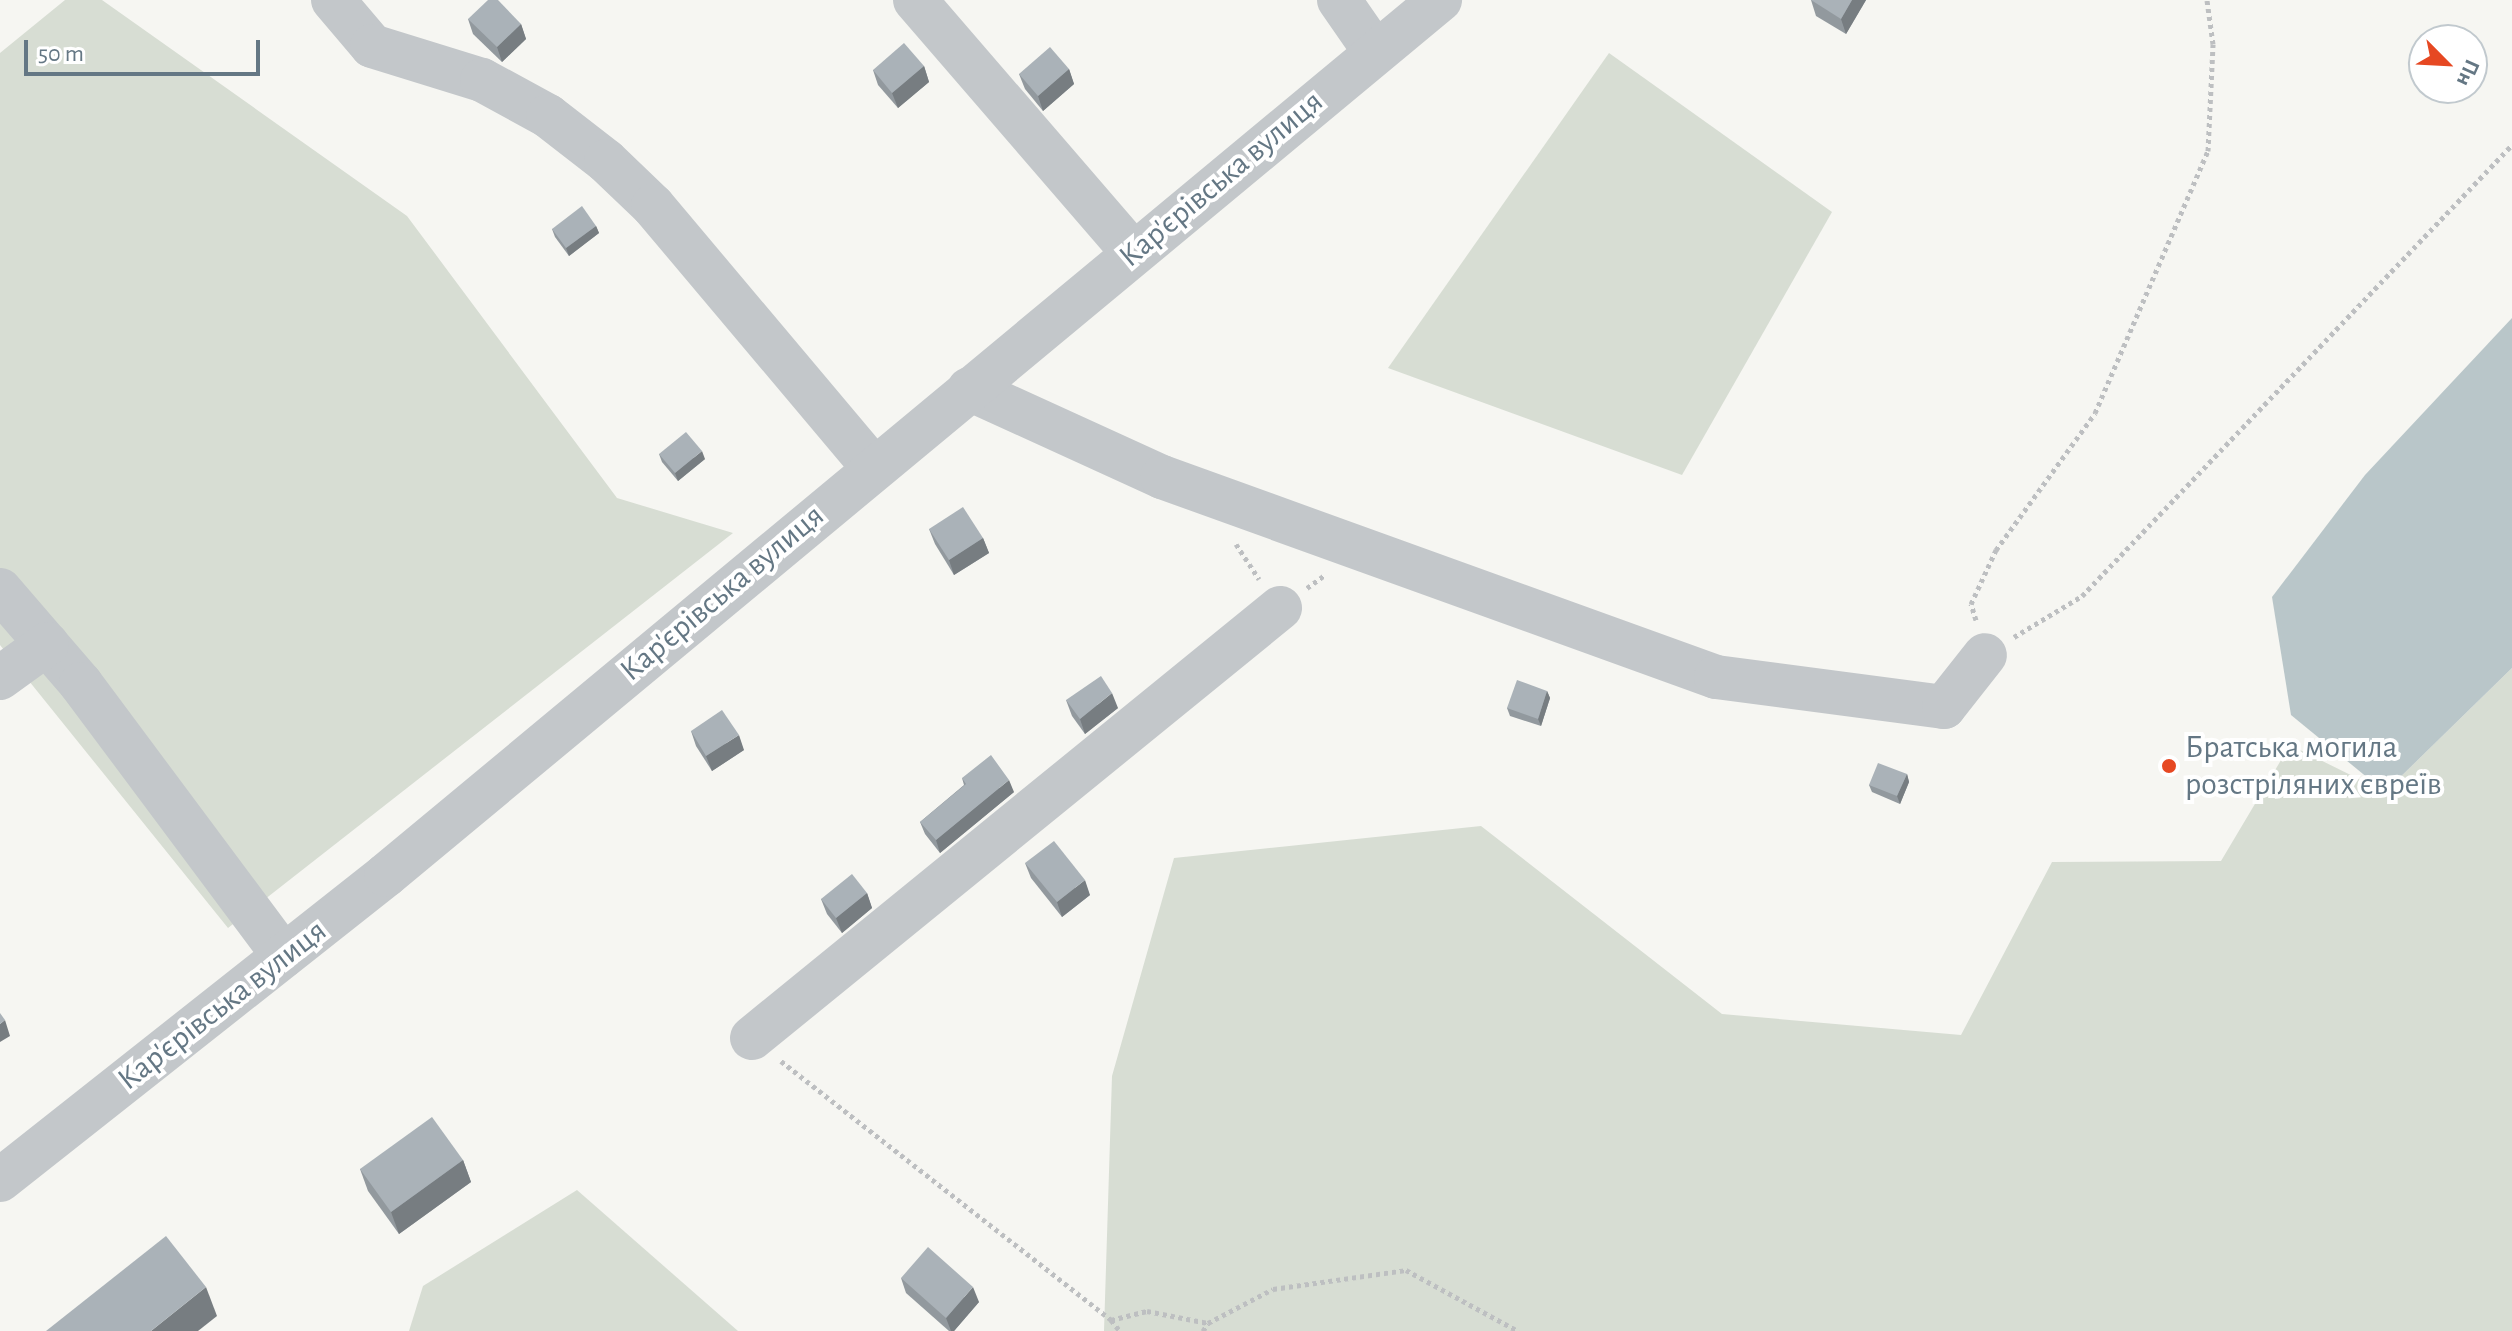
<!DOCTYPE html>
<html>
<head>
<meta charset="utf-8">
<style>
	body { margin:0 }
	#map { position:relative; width:2512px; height:1331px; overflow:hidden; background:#f6f6f2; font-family:"Alegreya Sans",sans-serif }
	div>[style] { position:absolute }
	.green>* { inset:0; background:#d7ddd3 }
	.water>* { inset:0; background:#b9c6c9 }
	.path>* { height:5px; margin-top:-2.5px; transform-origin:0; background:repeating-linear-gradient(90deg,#bdbfc1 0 4px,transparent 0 8px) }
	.minor>* { height:44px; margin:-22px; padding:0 22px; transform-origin:22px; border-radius:22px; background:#c3c7ca }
	.wall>* { inset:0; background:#92999e }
	.shaded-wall>* { inset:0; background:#777d81 }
	.building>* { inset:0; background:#aab2b8 }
	.dots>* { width:22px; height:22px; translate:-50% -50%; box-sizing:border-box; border:4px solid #fff; border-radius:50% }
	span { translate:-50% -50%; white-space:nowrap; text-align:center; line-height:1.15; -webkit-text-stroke:8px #fff; paint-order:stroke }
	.street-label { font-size:32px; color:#647784 }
	.poi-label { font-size:32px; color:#647784 }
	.left { translate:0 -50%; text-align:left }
	.north { position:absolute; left:2408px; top:24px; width:80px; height:80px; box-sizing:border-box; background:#fff; border:2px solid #c1c9ce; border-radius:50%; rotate:114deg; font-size:22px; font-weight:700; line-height:32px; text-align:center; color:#647784 }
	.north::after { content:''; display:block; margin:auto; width:28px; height:36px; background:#e64822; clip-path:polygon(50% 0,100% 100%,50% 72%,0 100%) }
	.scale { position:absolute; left:24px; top:40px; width:236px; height:36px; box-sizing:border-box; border:4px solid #647784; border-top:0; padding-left:10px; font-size:24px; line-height:28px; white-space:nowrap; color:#647784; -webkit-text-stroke:6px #fff; paint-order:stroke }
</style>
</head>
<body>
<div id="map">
	<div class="green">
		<i style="clip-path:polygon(65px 0,102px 0,407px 216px,617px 498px,733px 533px,228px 928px,0 645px,0 53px)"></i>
		<i style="clip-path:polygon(1609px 53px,1832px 212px,1682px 475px,1388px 368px)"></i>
		<i style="clip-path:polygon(2512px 668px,2512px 1331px,1104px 1331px,1112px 1076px,1174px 858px,1481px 826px,1722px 1014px,1961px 1035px,2052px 862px,2221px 861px,2290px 745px,2385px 792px)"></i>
		<i style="clip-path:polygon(577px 1190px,738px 1331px,409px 1331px,423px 1286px)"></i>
	</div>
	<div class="water">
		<i style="clip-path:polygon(2512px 318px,2512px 668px,2385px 792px,2291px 715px,2272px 597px,2365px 475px)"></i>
	</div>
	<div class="path">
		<i style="left:1236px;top:544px;width:42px;rotate:56.7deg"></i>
		<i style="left:1307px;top:588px;width:22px;rotate:-36deg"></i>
		<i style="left:1976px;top:620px;width:17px;rotate:-107deg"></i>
		<i style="left:1971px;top:604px;width:60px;rotate:-65.2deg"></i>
		<i style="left:1996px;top:550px;width:169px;rotate:-54.1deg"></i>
		<i style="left:2095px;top:413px;width:285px;rotate:-66.7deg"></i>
		<i style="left:2208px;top:151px;width:107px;rotate:-87.3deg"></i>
		<i style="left:2213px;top:44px;width:44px;rotate:-97.8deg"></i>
		<i style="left:2014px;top:637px;width:79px;rotate:-31.1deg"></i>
		<i style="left:2082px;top:596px;width:623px;rotate:-46.37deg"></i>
		<i style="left:781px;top:1061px;width:420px;rotate:38.1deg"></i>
		<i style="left:1111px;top:1320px;width:37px;rotate:-14deg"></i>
		<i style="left:1147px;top:1311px;width:62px;rotate:11.1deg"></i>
		<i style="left:1208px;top:1323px;width:73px;rotate:-27.6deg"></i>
		<i style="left:1273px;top:1289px;width:134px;rotate:-8.1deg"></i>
		<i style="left:1406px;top:1270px;width:128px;rotate:28.6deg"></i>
		<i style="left:1111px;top:1320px;width:14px;rotate:51deg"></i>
		<i style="left:1203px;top:1331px;width:9px;rotate:-58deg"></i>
	</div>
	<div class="minor">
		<i style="left:333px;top:0;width:60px;rotate:49.7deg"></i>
		<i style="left:372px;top:46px;width:115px;rotate:17.2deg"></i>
		<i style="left:482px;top:80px;width:75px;rotate:28.6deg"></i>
		<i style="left:548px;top:116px;width:73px;rotate:37.8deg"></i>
		<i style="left:606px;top:161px;width:65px;rotate:43.8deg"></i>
		<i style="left:653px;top:206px;width:341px;rotate:49.9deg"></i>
		<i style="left:915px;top:0;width:334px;rotate:49.2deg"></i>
		<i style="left:1339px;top:0;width:63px;rotate:55.3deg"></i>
		<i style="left:969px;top:389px;width:212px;rotate:24.5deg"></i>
		<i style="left:1162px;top:477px;width:589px;rotate:19.85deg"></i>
		<i style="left:1716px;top:677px;width:230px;rotate:7.5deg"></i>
		<i style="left:1944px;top:707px;width:66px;rotate:-51.7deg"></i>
		<i style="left:0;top:590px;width:124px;rotate:49.2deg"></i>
		<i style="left:81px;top:684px;width:339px;rotate:53.3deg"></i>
		<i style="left:0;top:678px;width:58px;rotate:-35.9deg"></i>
		<i style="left:752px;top:1038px;width:681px;rotate:-39.16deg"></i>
		<i style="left:0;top:1180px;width:492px;rotate:-38.3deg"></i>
		<i style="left:386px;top:875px;width:1370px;rotate:-39.7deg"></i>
	</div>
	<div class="wall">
		<i style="clip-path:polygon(1811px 0,1866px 0,1846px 34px,1816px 16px)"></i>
		<i style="clip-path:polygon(468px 19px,521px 24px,526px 39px,502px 62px,473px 34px)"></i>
		<i style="clip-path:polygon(924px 66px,929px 82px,898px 108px,878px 85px,873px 70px)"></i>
		<i style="clip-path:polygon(1069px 69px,1074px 84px,1043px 111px,1025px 89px,1019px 74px)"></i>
		<i style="clip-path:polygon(596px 226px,599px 233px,569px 256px,555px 237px,552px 229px)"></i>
		<i style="clip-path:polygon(659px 454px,705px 459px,678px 481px,662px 462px)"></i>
		<i style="clip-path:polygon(929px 529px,983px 538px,989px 553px,954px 575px,935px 544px)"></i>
		<i style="clip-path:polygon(1547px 691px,1550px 698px,1541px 726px,1510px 716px,1507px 708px)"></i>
		<i style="clip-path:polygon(1066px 700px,1118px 708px,1085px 734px,1072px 716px)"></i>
		<i style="clip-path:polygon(691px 731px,744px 750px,712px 771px,696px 746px)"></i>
		<i style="clip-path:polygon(1907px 774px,1909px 782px,1900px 804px,1872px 792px,1869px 785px)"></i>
		<i style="clip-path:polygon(962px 778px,1014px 792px,940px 853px,925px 834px,920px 822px,964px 785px)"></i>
		<i style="clip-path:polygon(1025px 863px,1090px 895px,1062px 917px,1031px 878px)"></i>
		<i style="clip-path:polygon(867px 893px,872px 908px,842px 933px,827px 914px,821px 899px)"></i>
		<i style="clip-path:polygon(463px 1160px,471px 1182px,399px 1234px,368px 1191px,360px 1169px)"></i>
		<i style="clip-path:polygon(901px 1278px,979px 1302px,954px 1331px,949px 1331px,906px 1293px)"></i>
	</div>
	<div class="shaded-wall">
		<i style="clip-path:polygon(1852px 0,1866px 0,1846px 34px,1841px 19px)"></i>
		<i style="clip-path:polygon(521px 24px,526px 39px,502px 62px,497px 47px)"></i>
		<i style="clip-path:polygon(924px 66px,929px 82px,898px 108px,892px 93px)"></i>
		<i style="clip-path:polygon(1069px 69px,1074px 84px,1043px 111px,1038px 96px)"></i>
		<i style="clip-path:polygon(596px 226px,599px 233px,569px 256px,566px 248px)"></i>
		<i style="clip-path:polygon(702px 451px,705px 459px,678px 481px,675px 473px)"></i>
		<i style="clip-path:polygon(983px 538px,989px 553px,954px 575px,949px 560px)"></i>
		<i style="clip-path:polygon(1547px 691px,1550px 698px,1541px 726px,1538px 719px)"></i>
		<i style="clip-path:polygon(1112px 693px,1118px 708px,1085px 734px,1080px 719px)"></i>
		<i style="clip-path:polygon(739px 735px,744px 750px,712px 771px,706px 756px)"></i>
		<i style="clip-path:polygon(1907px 774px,1909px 782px,1900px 804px,1897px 796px)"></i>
		<i style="clip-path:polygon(1009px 780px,1014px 792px,940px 853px,936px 840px)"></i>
		<i style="clip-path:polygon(1085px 880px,1090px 895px,1062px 917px,1057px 902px)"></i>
		<i style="clip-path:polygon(867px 893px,872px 908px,842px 933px,836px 918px)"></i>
		<i style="clip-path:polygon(5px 1020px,10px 1036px,0 1042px,0 1024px)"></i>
		<i style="clip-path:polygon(463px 1160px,471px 1182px,399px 1234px,391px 1212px)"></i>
		<i style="clip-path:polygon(206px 1287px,217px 1316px,198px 1331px,151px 1331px)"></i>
		<i style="clip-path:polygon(973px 1287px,979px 1302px,954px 1331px,951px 1331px,946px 1318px)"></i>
	</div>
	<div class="building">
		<i style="clip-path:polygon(488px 0,498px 0,521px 24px,497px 47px,468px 19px)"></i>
		<i style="clip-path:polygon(1811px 0,1852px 0,1841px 19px)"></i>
		<i style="clip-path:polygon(904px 43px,924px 66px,892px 93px,873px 70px)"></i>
		<i style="clip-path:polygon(1050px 47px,1069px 69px,1038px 96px,1019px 74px)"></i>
		<i style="clip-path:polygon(582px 206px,596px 226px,566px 248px,552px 229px)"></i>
		<i style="clip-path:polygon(686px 432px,702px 451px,675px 473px,659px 454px)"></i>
		<i style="clip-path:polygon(963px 507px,983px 538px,949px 560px,929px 529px)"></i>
		<i style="clip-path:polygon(1101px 676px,1112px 693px,1080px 719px,1066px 700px)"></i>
		<i style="clip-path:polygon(1517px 680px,1547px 691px,1538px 719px,1507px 708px)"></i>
		<i style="clip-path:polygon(722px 710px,739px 735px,706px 756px,691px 731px)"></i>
		<i style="clip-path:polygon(991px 755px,1009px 780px,936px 840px,920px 822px,966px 784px,962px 778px)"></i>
		<i style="clip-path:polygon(1878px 763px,1907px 774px,1897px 796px,1869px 785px)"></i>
		<i style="clip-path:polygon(1054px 841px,1085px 880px,1057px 902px,1025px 863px)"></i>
		<i style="clip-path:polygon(852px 874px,867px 893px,836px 918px,821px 899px)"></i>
		<i style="clip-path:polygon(0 1013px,5px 1020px,0 1024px)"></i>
		<i style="clip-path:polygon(432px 1117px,463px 1160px,391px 1212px,360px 1169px)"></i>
		<i style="clip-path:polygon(166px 1236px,206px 1287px,151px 1331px,46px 1331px)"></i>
		<i style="clip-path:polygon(928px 1247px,973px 1287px,946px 1318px,901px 1278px)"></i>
	</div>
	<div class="dots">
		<i style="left:2169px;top:766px;background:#e64822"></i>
	</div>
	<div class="street-label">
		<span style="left:1221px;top:179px;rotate:-40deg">Кар'єрівська вулиця</span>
		<span style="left:722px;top:593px;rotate:-40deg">Кар'єрівська вулиця</span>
		<span style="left:222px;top:1005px;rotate:-38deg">Кар'єрівська вулиця</span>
	</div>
	<div class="poi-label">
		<span class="left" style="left:2185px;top:766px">Братська могила<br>розстріляних євреїв</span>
	</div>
	<div class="north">Пн</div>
	<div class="scale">50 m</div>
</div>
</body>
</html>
